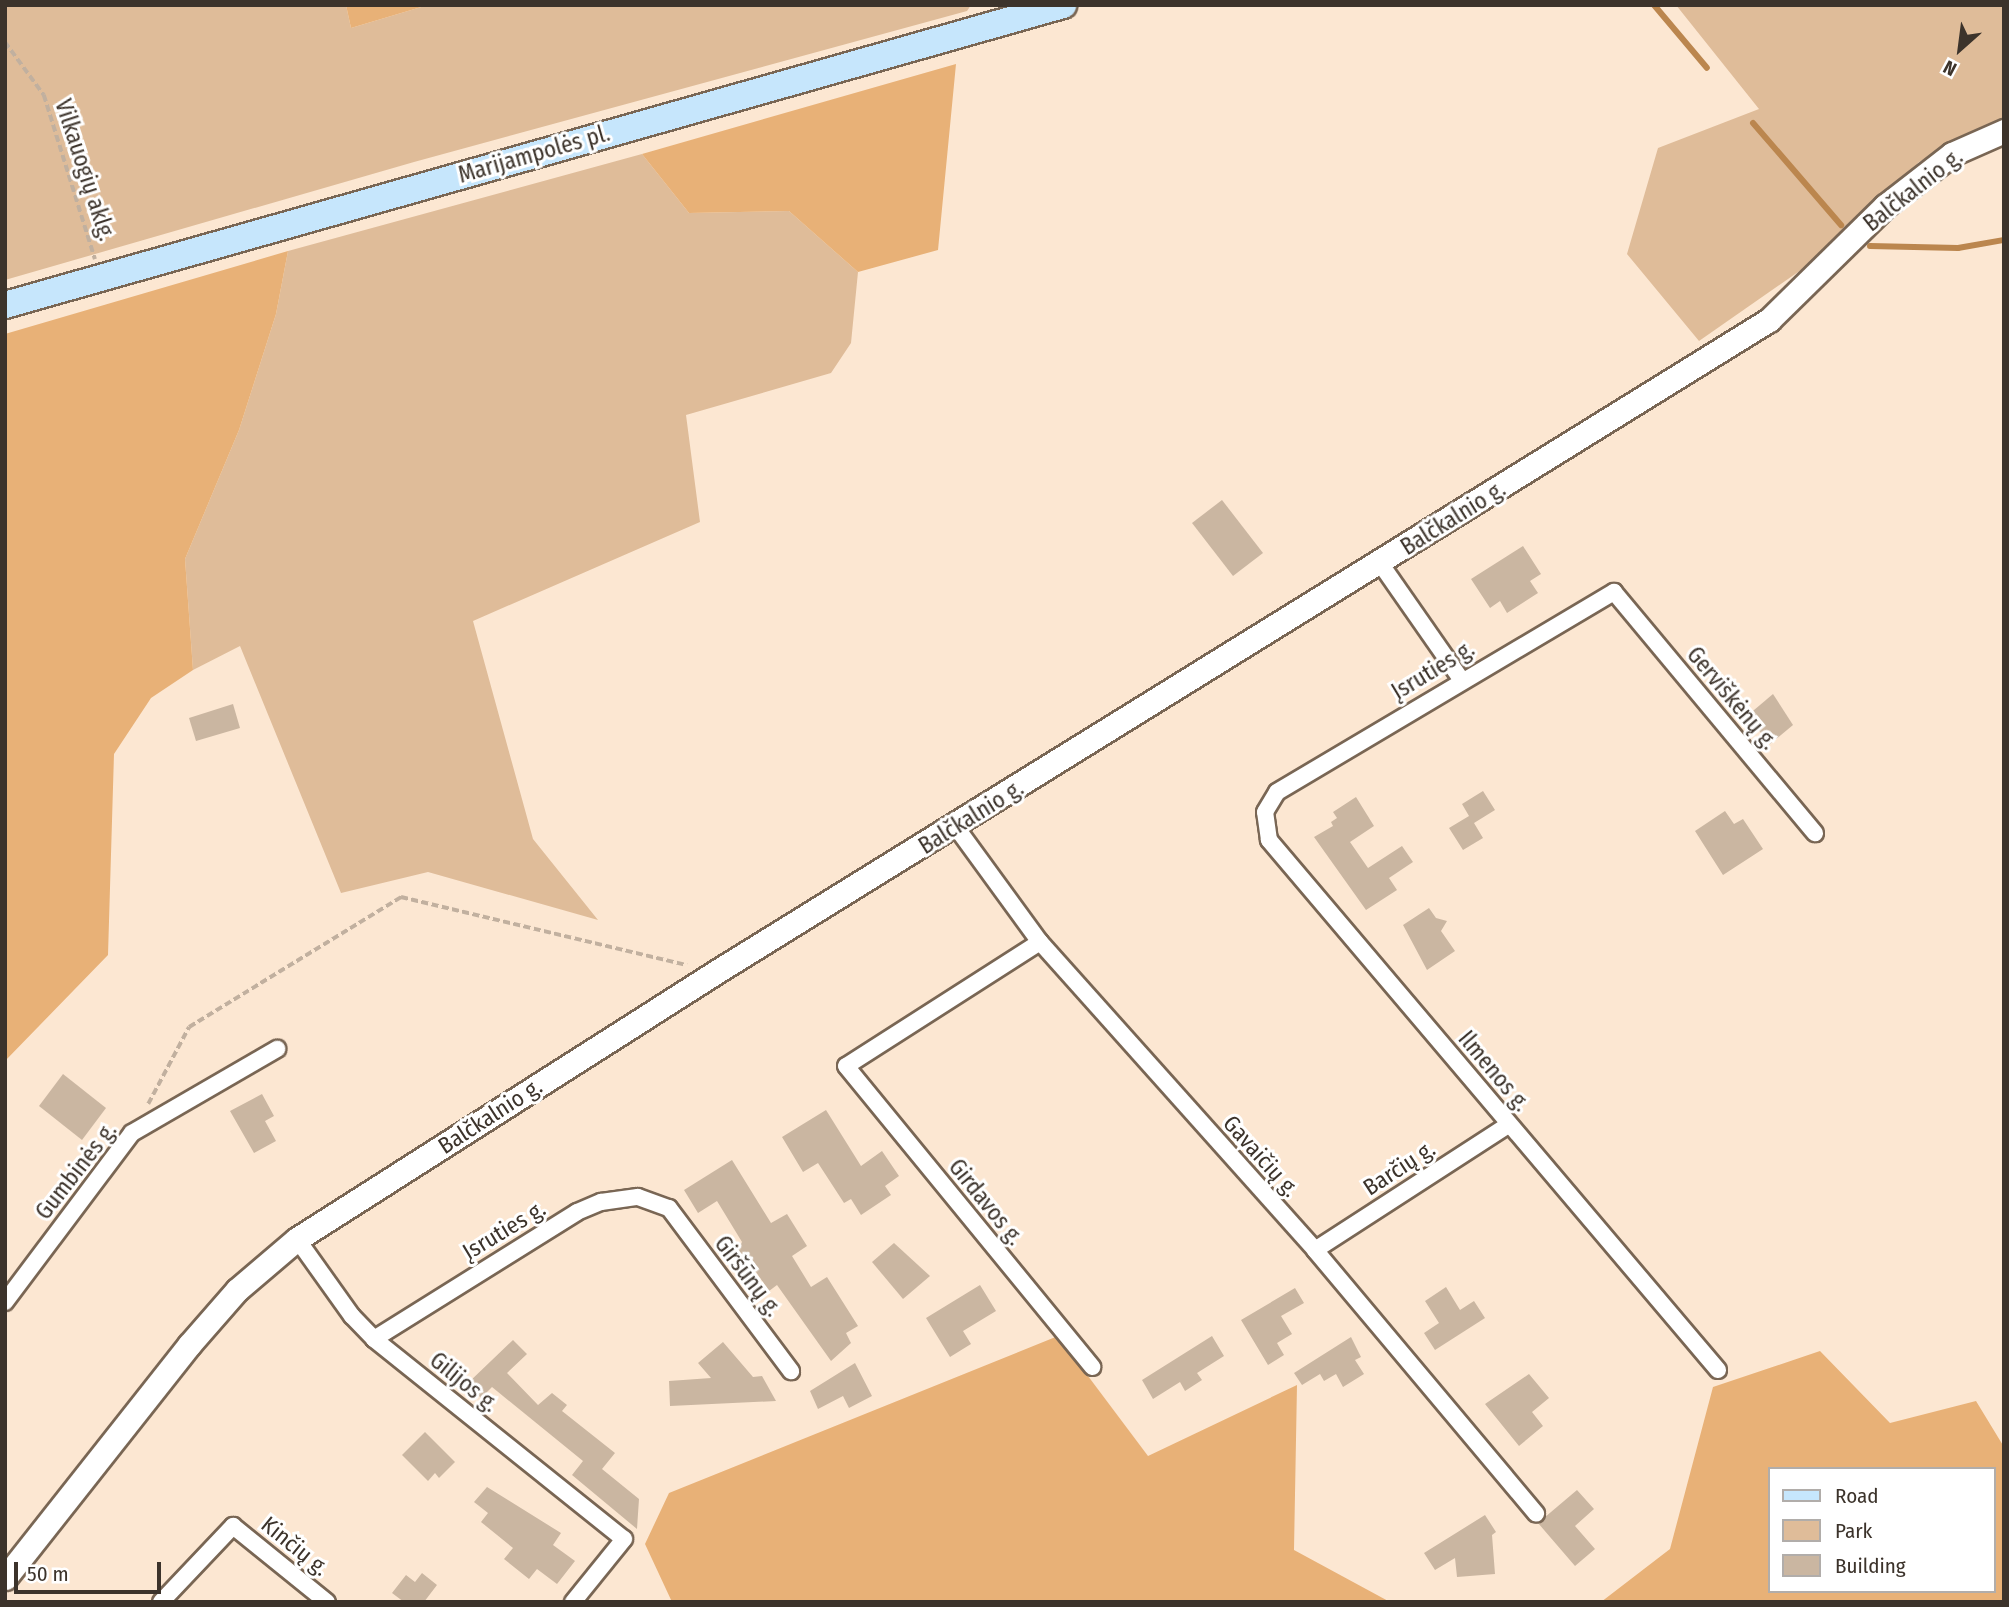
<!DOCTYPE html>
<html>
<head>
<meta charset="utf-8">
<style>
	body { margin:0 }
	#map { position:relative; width:2009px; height:1607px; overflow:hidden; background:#fce7d2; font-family:"Fira Sans Condensed",sans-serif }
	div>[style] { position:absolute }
	.green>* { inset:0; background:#dfbc99 }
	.forest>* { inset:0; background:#e8b177 }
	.stream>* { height:6px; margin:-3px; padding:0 3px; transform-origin:3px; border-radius:3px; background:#bb864e }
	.building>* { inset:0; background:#cab6a1 }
	.path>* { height:3.5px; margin-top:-1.75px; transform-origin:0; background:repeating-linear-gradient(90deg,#c1b09f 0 7px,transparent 0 10.5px) }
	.roads { filter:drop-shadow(2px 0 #796654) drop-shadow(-2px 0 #796654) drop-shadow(0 2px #796654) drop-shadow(0 -2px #796654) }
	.street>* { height:16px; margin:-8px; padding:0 8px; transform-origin:8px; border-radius:8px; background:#fff }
	.secondary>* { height:23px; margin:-11.5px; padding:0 11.5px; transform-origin:11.5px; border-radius:11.5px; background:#fff }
	.primary>* { height:26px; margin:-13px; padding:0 13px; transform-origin:13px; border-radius:13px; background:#c6e6fc }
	span { translate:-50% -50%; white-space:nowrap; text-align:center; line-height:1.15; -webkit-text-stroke:6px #fff; paint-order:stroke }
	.street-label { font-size:23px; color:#3c332b }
	.frame { position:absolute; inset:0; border:7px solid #3c332b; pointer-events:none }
	.legend { position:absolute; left:1768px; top:1467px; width:228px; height:126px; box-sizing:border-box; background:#fff; border:2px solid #b1adaa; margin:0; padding:9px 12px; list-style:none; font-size:21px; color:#3c332b }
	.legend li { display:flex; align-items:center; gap:14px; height:35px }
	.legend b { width:35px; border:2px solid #b1adaa }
	.north { position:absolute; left:1925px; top:14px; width:70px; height:70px; -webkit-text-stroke:5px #fff; paint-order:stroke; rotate:208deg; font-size:19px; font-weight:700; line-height:28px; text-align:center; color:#3c332b }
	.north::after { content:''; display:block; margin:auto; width:24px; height:32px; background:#3c332b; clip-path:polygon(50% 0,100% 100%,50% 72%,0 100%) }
	.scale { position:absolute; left:14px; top:1562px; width:147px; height:32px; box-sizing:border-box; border:4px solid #3c332b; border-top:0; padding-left:9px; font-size:21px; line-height:24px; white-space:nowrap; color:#3c332b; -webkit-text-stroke:5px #fff; paint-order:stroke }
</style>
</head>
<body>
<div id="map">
	<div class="green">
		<i style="clip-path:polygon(5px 5px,346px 5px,351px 28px,428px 5px,971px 5px,967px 11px,414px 162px,5px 280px)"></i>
		<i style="clip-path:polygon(1676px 5px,2004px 5px,2004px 118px,1919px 162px,1831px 249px,1699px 341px,1627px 254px,1658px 148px,1759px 109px)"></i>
		<i style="clip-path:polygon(642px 154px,689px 213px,789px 211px,858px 272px,851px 343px,831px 373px,686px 415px,700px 522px,473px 621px,533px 839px,598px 920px,428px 872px,341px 893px,240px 646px,193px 670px,185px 559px,239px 430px,276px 314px,288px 251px)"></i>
	</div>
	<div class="forest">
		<i style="clip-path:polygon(346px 5px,428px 5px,351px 28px)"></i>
		<i style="clip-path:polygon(956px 64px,938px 250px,858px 272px,789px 211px,689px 213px,642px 154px)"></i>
		<i style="clip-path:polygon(288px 251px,276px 314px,239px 430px,185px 559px,193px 670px,151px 698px,114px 754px,108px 955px,5px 1061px,5px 334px)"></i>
		<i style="clip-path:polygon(1058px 1336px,1148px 1456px,1297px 1385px,1294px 1550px,1390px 1602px,672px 1602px,645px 1544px,669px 1493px)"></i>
		<i style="clip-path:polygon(evenodd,1820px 1351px,1890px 1423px,1976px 1401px,2004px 1447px,2004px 1602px,1601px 1602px,1670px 1549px,1713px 1387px,1820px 1351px,1769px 1469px,1993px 1469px,1993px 1591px,1769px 1591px,1769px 1469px)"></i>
	</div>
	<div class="stream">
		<i style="left:1654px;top:5px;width:82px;rotate:49.9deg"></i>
		<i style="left:1753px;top:123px;width:135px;rotate:49.2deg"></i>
		<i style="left:1870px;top:246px;width:88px;rotate:1.3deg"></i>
		<i style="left:1958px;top:248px;width:47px;rotate:-9.9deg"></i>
	</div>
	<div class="building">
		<i style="clip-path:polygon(1222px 500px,1263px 553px,1233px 576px,1192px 523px)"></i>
		<i style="clip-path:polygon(1523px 546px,1541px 574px,1530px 581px,1538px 593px,1507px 613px,1500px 601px,1490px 608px,1471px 579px)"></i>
		<i style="clip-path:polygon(1773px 694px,1793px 725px,1770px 744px,1747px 716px)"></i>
		<i style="clip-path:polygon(233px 704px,240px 728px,196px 741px,189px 718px)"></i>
		<i style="clip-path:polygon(1483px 791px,1495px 810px,1474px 823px,1483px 838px,1463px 850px,1449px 828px,1469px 816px,1462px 804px)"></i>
		<i style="clip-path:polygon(1356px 797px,1374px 826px,1350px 842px,1368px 868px,1402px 846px,1413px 862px,1389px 878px,1397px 890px,1366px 910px,1314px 837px,1333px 826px,1331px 822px,1337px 818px,1333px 812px)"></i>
		<i style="clip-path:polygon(1725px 811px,1734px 824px,1743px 819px,1763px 849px,1723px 875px,1695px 831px)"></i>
		<i style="clip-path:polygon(1429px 908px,1436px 918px,1447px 921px,1441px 931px,1455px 951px,1427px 970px,1403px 925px)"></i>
		<i style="clip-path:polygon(63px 1074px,106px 1108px,82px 1140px,39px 1106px)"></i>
		<i style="clip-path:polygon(262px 1094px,274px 1116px,265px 1121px,276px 1141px,254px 1153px,230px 1111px)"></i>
		<i style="clip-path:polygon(826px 1110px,861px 1166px,882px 1151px,899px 1176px,885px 1186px,891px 1195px,861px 1215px,851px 1199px,844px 1203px,818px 1163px,803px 1172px,782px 1137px)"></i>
		<i style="clip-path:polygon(732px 1160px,771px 1223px,787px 1214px,807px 1246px,792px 1256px,811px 1287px,827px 1277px,858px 1326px,846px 1333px,851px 1343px,831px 1361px,777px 1285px,769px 1291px,756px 1272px,750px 1275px,736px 1252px,742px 1242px,717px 1201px,698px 1213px,684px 1190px)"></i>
		<i style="clip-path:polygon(894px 1243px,930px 1276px,903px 1299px,872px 1262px)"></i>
		<i style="clip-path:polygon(980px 1285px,996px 1311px,963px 1331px,971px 1344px,950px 1357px,926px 1318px)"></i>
		<i style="clip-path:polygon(1446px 1287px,1460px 1310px,1474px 1301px,1485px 1318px,1435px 1350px,1424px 1333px,1439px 1323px,1425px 1301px)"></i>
		<i style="clip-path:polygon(1295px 1288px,1304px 1303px,1281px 1316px,1292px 1334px,1277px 1343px,1284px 1355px,1268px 1365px,1241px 1320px)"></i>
		<i style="clip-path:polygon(1212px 1336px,1224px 1356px,1197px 1373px,1202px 1380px,1185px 1391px,1180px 1382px,1153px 1399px,1142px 1380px)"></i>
		<i style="clip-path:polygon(1351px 1337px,1361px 1357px,1355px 1360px,1364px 1374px,1343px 1387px,1336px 1374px,1324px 1381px,1320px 1374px,1302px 1385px,1294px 1373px)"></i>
		<i style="clip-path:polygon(513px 1340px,527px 1354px,507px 1373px,538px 1405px,552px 1393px,567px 1405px,562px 1411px,615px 1453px,602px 1469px,639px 1499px,637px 1529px,572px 1475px,583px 1461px,492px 1387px,481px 1398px,467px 1384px)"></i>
		<i style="clip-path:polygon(723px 1342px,753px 1377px,762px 1376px,776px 1401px,670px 1406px,669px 1381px,711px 1378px,698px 1363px)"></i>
		<i style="clip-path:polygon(855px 1363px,872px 1396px,849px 1408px,843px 1396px,818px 1409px,810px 1391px)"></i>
		<i style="clip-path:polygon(1529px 1374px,1549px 1398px,1532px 1412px,1543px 1426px,1519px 1446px,1485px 1404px)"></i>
		<i style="clip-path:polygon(425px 1432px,455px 1462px,439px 1478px,435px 1473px,428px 1481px,402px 1455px)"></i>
		<i style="clip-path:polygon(487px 1487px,561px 1533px,553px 1545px,575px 1561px,557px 1584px,537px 1569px,529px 1579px,504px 1559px,513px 1548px,481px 1522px,488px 1513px,474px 1502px)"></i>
		<i style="clip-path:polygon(1577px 1490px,1594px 1509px,1575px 1526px,1595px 1549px,1575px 1566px,1538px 1523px)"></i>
		<i style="clip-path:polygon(1485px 1515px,1496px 1532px,1492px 1535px,1495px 1574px,1457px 1577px,1455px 1558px,1435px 1570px,1424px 1553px)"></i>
		<i style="clip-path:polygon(422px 1573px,437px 1585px,424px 1602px,404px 1602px,392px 1593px,406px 1575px,415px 1582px)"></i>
	</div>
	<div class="path">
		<i style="left:5px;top:42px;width:66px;rotate:53.7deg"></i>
		<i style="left:44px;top:95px;width:172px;rotate:72.7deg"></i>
		<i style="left:148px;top:1104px;width:87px;rotate:-62deg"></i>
		<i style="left:189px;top:1027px;width:249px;rotate:-31.5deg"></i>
		<i style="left:401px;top:897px;width:294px;rotate:13.4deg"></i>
	</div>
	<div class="roads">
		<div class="street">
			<i style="left:1380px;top:563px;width:141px;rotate:55.1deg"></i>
			<i style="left:956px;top:827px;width:142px;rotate:53.9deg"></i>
			<i style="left:1040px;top:942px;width:413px;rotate:48.2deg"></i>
			<i style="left:1315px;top:1250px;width:344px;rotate:50deg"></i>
			<i style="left:1040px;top:942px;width:230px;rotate:147.4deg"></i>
			<i style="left:846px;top:1066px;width:389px;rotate:50.7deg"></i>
			<i style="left:297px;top:1239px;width:95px;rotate:54.5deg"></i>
			<i style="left:352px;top:1316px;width:32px;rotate:46deg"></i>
			<i style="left:374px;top:1339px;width:320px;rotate:38.7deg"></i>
			<i style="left:624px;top:1539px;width:81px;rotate:129deg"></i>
			<i style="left:1315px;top:1250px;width:230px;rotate:-32.9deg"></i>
			<i style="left:5px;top:1302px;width:211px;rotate:-53.1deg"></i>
			<i style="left:132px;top:1133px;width:168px;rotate:-30.1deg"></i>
			<i style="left:374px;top:1339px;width:239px;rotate:-32deg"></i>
			<i style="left:577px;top:1212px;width:26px;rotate:-23deg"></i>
			<i style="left:601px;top:1202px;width:37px;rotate:-8deg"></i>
			<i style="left:638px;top:1197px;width:33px;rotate:20deg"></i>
			<i style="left:669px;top:1208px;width:204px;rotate:53.2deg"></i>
			<i style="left:1718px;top:1370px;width:695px;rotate:-130.27deg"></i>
			<i style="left:1269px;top:840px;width:28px;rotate:-98deg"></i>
			<i style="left:1265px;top:812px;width:23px;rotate:-59deg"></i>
			<i style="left:1277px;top:792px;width:392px;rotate:-30.7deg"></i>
			<i style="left:1614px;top:592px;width:314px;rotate:50.2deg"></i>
			<i style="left:161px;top:1602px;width:105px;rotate:-46.5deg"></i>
			<i style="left:233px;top:1526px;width:121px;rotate:39deg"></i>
		</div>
		<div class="secondary">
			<i style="left:5px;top:1578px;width:297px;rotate:-51.7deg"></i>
			<i style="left:189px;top:1345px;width:73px;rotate:-48.9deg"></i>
			<i style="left:237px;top:1290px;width:79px;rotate:-40.4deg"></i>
			<i style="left:297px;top:1239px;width:497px;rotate:-32.5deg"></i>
			<i style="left:716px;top:972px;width:1239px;rotate:-31.77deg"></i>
			<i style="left:1769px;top:320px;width:163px;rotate:-44.5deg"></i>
			<i style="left:1885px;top:206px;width:85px;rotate:-37.8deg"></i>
			<i style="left:1952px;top:154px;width:57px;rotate:-23.9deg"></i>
		</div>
		<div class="primary">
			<i style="left:5px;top:305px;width:1100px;rotate:-15.83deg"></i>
		</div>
	</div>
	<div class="street-label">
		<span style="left:534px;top:154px;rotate:-16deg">Marijampolės pl.</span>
		<span style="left:85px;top:170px;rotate:72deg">Vilkauogių aklg.</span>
		<span style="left:1913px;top:190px;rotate:-38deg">Balčkalnio g.</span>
		<span style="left:1453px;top:518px;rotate:-32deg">Balčkalnio g.</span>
		<span style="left:1433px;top:670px;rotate:-31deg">Įsruties g.</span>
		<span style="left:1732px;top:698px;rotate:50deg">Gerviškėnų g.</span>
		<span style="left:971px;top:817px;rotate:-32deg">Balčkalnio g.</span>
		<span style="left:1494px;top:1071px;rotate:50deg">Ilmenos g.</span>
		<span style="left:490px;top:1116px;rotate:-33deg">Balčkalnio g.</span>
		<span style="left:1261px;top:1156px;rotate:48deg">Gavaičių g.</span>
		<span style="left:1399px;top:1168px;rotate:-33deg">Barčių g.</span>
		<span style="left:76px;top:1171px;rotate:-52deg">Gumbinės g.</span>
		<span style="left:986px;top:1202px;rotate:51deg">Girdavos g.</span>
		<span style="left:504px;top:1230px;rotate:-31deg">Įsruties g.</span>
		<span style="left:748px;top:1276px;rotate:53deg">Giršūnų g.</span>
		<span style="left:464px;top:1382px;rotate:39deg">Gilijos g.</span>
		<span style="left:295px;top:1546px;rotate:39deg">Kinčių g.</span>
	</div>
	<div class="frame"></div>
	<ul class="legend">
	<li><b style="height:9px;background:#c6e6fc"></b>Road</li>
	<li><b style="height:19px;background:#dfbc99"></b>Park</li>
	<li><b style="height:19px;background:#cab6a1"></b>Building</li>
	</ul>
	<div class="north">N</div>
	<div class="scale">50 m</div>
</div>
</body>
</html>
